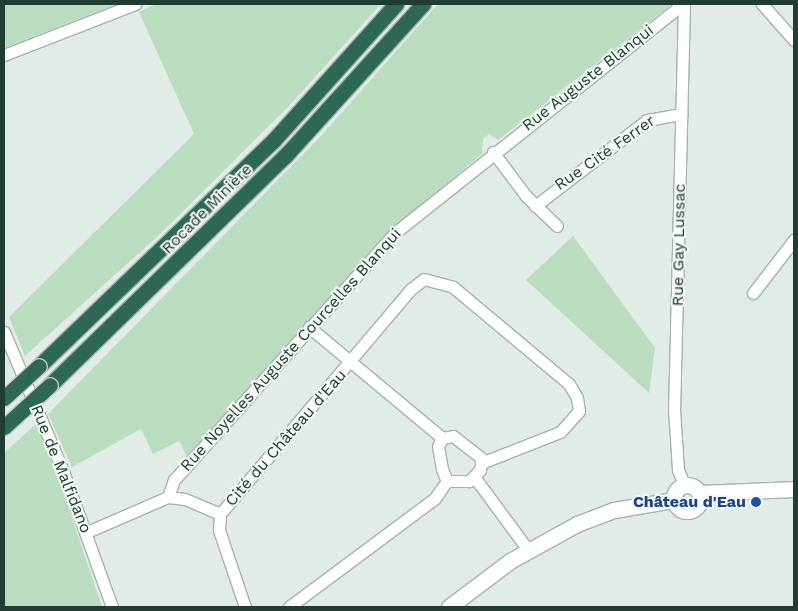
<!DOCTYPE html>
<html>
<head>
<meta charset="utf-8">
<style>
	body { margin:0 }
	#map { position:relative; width:798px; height:611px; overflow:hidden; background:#e1ece6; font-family:"Work Sans",sans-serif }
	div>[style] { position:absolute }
	.green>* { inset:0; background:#baddbf }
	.roads { filter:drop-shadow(1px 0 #a4b4ac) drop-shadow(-1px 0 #a4b4ac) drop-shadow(0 1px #a4b4ac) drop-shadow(0 -1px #a4b4ac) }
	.street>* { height:11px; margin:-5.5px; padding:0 5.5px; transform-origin:5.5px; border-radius:5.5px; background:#fff }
	.secondary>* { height:15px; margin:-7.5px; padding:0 7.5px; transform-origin:7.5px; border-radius:7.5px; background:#fff }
	.secondary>.ring { margin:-7.5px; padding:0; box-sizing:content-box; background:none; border:15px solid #fff; border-radius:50% }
	.highway>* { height:15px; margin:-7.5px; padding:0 7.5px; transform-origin:7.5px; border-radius:7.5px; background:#2d6856 }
	.bridges { filter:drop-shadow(1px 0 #c1c8c6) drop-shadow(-1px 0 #c1c8c6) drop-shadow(0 1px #c1c8c6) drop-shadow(0 -1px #c1c8c6) }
	.highway-bridge>* { height:15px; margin:-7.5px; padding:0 7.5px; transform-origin:7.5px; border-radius:7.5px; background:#2d6856 }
	.dots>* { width:14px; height:14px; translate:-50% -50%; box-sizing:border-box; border:2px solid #f2f8f4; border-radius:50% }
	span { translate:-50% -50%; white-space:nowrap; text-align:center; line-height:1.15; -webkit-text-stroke:4px #f2f8f4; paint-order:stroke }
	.street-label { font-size:16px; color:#213c32 }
	.transit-label { font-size:16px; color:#164399; font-weight:700 }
	.right { translate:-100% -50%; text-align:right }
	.frame { position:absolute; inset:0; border:5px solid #213c32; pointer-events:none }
</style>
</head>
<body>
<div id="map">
	<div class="green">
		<i style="clip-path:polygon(4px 4px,117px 4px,4px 48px)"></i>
		<i style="clip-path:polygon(156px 4px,381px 4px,288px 107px,160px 234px,25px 356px,9px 317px,194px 134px,139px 12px)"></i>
		<i style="clip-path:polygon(438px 4px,672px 4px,498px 140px,489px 134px,483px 139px,482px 154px,386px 234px,187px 457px,179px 441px,153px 454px,141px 429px,72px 467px,48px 414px,321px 136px)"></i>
		<i style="clip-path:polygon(573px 236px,655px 348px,649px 393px,526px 280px)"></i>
		<i style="clip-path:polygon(36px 424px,57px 473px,102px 607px,4px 607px,4px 453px)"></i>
	</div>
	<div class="roads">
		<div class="street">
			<i style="left:684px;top:4px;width:405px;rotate:91.4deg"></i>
			<i style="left:674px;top:409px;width:61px;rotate:86.2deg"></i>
			<i style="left:678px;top:470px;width:15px;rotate:67deg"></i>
			<i style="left:762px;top:4px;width:48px;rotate:48.4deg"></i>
			<i style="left:4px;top:55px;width:141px;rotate:-21.3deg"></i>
			<i style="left:493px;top:152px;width:55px;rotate:53.1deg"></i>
			<i style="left:526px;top:196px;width:43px;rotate:44.1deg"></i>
			<i style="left:535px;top:206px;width:141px;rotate:-37.5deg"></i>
			<i style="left:647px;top:120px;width:35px;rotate:-10deg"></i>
			<i style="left:753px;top:293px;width:67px;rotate:-52.3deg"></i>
			<i style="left:309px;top:327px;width:173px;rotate:39.8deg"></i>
			<i style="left:4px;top:332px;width:151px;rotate:67deg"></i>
			<i style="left:63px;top:471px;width:145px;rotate:70.2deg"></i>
			<i style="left:453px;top:436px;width:37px;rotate:38deg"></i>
			<i style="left:482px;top:459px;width:11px;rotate:100deg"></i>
			<i style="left:480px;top:470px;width:16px;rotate:135deg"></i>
			<i style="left:469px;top:481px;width:22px;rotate:180deg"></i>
			<i style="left:447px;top:481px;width:13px;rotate:-113deg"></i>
			<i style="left:442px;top:469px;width:23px;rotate:-100deg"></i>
			<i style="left:438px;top:446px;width:9px;rotate:-63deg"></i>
			<i style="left:442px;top:438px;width:11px;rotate:-10deg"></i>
			<i style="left:475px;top:478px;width:89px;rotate:53.6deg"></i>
			<i style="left:168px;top:497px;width:18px;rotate:-71deg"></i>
			<i style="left:174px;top:480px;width:333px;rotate:-48.2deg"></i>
			<i style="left:396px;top:232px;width:367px;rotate:-38.5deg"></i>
			<i style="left:87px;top:532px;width:88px;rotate:-23.4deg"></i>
			<i style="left:168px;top:497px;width:17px;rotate:7deg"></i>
			<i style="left:185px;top:499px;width:38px;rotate:23deg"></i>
			<i style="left:245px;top:607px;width:81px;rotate:-108.7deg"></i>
			<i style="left:219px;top:530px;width:16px;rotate:-86deg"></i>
			<i style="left:220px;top:514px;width:295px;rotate:-49.7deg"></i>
			<i style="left:411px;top:289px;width:16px;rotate:-38deg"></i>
			<i style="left:424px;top:279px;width:30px;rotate:15deg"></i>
			<i style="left:453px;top:287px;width:151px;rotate:39.9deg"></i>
			<i style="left:569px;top:384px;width:16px;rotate:60deg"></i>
			<i style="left:577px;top:398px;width:13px;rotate:81deg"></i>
			<i style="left:579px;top:411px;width:28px;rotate:132deg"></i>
			<i style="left:560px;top:432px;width:85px;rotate:158.6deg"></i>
			<i style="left:289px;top:607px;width:182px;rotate:-36.7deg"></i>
			<i style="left:435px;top:498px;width:21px;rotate:-55deg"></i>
		</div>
		<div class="secondary">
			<i class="ring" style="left:674px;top:485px;width:11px;height:11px"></i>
			<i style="left:700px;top:493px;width:94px;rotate:-2.4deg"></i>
			<i style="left:449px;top:607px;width:76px;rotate:-37deg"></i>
			<i style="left:510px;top:561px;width:77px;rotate:-28.9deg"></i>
			<i style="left:577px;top:524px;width:40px;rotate:-21deg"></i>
			<i style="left:614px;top:510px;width:61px;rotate:-9.5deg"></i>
		</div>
		<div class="highway">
			<i style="left:39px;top:366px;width:325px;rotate:-43.9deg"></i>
			<i style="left:273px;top:141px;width:184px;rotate:-48.1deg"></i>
			<i style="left:50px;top:385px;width:330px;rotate:-44.3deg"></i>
			<i style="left:286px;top:155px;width:204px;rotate:-47.8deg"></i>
		</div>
	</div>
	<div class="bridges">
		<div class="highway-bridge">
			<i style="left:4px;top:398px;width:47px;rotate:-42.4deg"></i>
			<i style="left:4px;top:427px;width:62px;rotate:-42.4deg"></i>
		</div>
	</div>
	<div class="dots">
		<i style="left:756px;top:502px;background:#1a4fb4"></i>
	</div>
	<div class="street-label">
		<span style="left:588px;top:78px;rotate:-38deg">Rue Auguste Blanqui</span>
		<span style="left:605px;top:153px;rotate:-35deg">Rue Cité Ferrer</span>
		<span style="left:207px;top:209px;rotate:-45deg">Rocade Minière</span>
		<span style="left:679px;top:245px;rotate:-89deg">Rue Gay Lussac</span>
		<span style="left:291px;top:350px;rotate:-48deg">Rue Noyelles Auguste Courcelles Blanqui</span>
		<span style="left:286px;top:438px;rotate:-49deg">Cité du Château d'Eau</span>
		<span style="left:61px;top:469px;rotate:68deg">Rue de Malfidano</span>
	</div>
	<div class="transit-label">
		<span class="right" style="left:746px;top:502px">Château d'Eau</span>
	</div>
	<div class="frame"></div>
</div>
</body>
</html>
